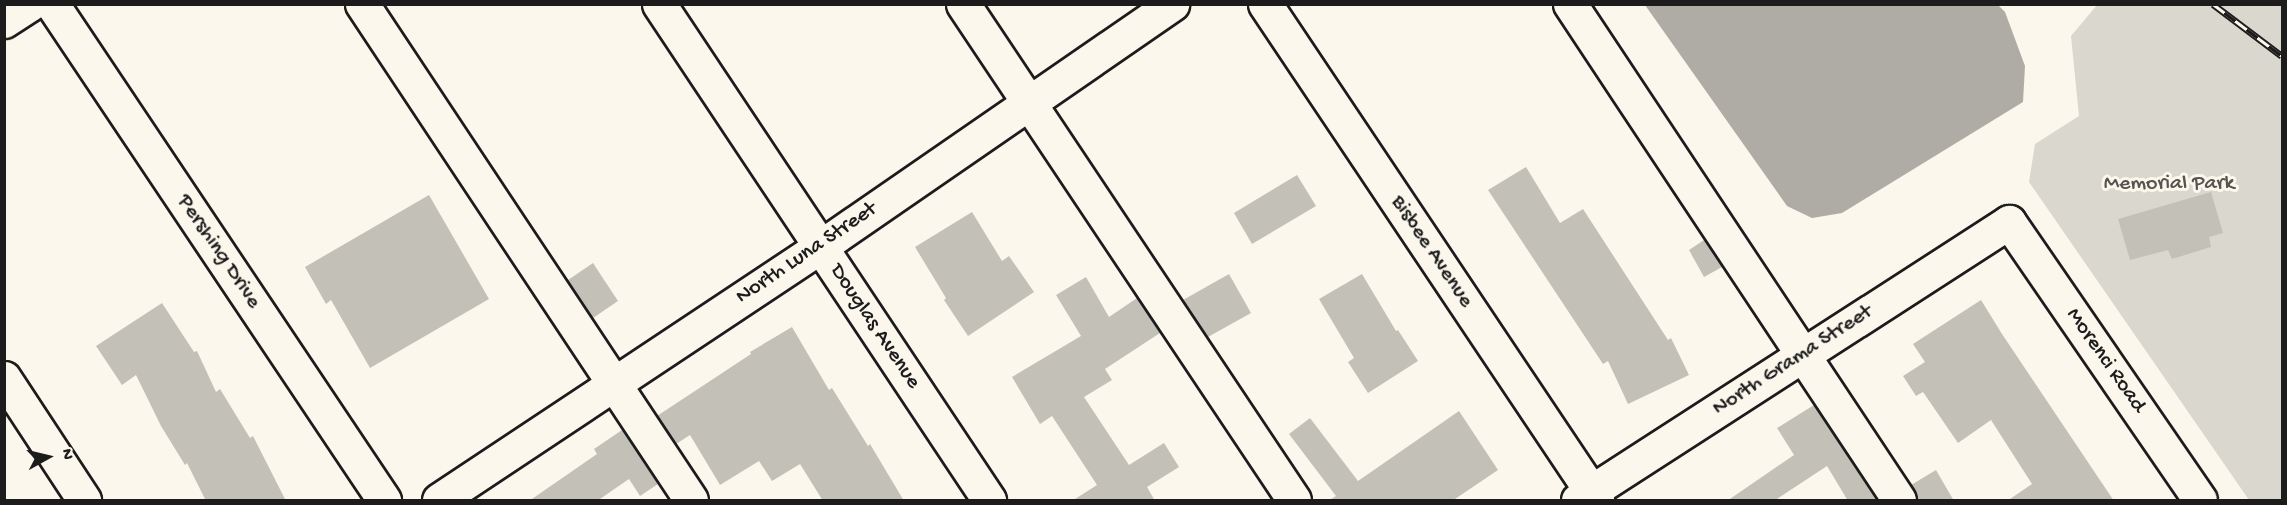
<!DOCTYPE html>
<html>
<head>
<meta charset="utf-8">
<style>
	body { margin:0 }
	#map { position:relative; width:2287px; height:505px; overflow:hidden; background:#fbf7ec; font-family:"Gochi Hand",sans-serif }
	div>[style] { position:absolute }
	.green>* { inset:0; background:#dad7ce }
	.water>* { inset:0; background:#afaca5 }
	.building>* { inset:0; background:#c3c0b8 }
	.roads { filter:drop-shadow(2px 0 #1c1c1c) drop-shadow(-2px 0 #1c1c1c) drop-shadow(0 2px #1c1c1c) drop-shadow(0 -2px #1c1c1c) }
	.minor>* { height:33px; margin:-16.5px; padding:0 16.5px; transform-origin:16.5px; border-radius:16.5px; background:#fbf7ec }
	.major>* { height:33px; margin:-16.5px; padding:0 16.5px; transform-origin:16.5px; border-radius:16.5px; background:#fbf7ec }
	.rail>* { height:7px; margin-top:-3.5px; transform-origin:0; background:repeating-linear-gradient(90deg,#fbf7ec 0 14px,#1c1c1c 0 28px); box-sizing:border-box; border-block:2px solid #1c1c1c }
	span { translate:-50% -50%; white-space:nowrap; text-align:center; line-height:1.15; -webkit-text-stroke:6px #fbf7ec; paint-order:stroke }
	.park-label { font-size:22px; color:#555451 }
	.street-label { font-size:22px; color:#1c1c1c }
	.frame { position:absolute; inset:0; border:6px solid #1c1c1c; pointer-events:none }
	.north { position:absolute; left:18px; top:427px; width:60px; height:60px; -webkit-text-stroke:4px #fbf7ec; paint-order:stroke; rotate:82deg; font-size:16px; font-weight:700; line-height:24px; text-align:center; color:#1c1c1c }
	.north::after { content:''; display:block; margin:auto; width:21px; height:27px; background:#1c1c1c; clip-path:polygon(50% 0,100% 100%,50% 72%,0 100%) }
</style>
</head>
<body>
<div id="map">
	<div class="green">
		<i style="clip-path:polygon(2097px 5px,2282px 5px,2282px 500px,2249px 500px,2029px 182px,2035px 144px,2079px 116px,2071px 36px)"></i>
	</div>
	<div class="water">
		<i style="clip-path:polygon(1645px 5px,1998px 5px,2005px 12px,2025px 66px,2023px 102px,1842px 213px,1812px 218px,1787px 206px)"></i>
	</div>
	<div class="building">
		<i style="clip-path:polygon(1526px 167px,1560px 223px,1583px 209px,1668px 340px,1671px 338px,1689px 375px,1628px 404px,1608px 361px,1603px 364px,1488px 190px)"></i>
		<i style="clip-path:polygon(1297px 175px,1316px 206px,1252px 244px,1234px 213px)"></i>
		<i style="clip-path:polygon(2211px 192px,2223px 233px,2209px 237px,2211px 247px,2172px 259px,2168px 250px,2130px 260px,2118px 219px)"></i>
		<i style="clip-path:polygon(429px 195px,489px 299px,370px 368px,331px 300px,326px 304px,305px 267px)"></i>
		<i style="clip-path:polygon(972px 212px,1002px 261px,1009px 256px,1034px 292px,968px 336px,944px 300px,946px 298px,915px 247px)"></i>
		<i style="clip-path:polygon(1704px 240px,1722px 267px,1704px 277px,1689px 250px)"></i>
		<i style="clip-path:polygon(593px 263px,618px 301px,593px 318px,568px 280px)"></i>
		<i style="clip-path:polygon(1229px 274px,1251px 313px,1208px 337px,1183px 300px)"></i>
		<i style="clip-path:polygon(1362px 274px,1396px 331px,1398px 330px,1418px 361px,1368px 393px,1348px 362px,1354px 358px,1319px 299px)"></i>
		<i style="clip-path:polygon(1086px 277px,1109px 317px,1137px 298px,1160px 333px,1105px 369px,1112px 380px,1084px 397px,1129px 465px,1164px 443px,1179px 467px,1147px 487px,1155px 501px,1072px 501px,1097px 485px,1052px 416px,1040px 424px,1012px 377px,1081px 336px,1056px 295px)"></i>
		<i style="clip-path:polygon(1981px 300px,2002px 334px,2114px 501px,2007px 501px,2032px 484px,1991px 420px,1958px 443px,1923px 392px,1916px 396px,1903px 376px,1925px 362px,1913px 344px)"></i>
		<i style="clip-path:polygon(162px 303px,194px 352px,197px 351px,216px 392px,220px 389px,250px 438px,253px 436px,286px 501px,206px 501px,187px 463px,185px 465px,161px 426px,136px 375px,122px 385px,96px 346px)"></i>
		<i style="clip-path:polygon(792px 327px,829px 390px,832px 388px,868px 446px,870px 444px,904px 501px,823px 501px,800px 464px,772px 481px,759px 461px,720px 485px,690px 435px,676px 444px,657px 416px,751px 354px,750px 352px)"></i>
		<i style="clip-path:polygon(1814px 405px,1877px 501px,1848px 501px,1827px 466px,1774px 501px,1727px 501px,1794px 455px,1777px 428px)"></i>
		<i style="clip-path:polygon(1459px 411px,1498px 470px,1452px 501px,1328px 501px,1336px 496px,1289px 434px,1310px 418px,1358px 481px)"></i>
		<i style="clip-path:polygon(622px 430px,658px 484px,640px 496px,629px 479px,597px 501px,529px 501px,597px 454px,594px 449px)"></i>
		<i style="clip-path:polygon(1936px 470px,1954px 501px,1917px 501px,1911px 485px)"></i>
	</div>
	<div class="roads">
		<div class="minor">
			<i style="left:362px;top:4px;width:595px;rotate:56.44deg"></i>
			<i style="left:659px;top:4px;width:596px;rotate:56.36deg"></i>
			<i style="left:963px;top:4px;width:596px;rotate:56.28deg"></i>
			<i style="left:1265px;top:4px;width:597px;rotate:56.2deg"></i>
			<i style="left:1570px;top:4px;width:595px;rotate:56.44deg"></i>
			<i style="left:4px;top:21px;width:31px;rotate:-33deg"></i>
			<i style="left:4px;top:378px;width:146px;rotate:56.7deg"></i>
			<i style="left:439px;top:500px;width:457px;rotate:-33.6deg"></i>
			<i style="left:820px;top:247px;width:428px;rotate:-34.6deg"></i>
			<i style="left:1578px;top:500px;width:513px;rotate:-32.82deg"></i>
			<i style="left:2009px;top:222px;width:337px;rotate:55.5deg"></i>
		</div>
		<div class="major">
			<i style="left:52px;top:4px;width:597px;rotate:56.2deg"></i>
		</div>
	</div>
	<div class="rail">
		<i style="left:2213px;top:4px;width:86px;rotate:37deg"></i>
	</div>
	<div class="park-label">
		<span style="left:2169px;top:185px">Memorial Park</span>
	</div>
	<div class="street-label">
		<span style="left:218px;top:252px;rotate:56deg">Pershing Drive</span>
		<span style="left:1431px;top:252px;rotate:56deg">Bisbee Avenue</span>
		<span style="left:807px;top:254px;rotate:-34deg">North Luna Street</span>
		<span style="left:874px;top:327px;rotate:56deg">Douglas Avenue</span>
		<span style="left:1793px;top:361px;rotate:-33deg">North Grama Street</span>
		<span style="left:2105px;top:361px;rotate:55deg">Morenci Road</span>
	</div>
	<div class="frame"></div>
	<div class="north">N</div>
</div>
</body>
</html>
